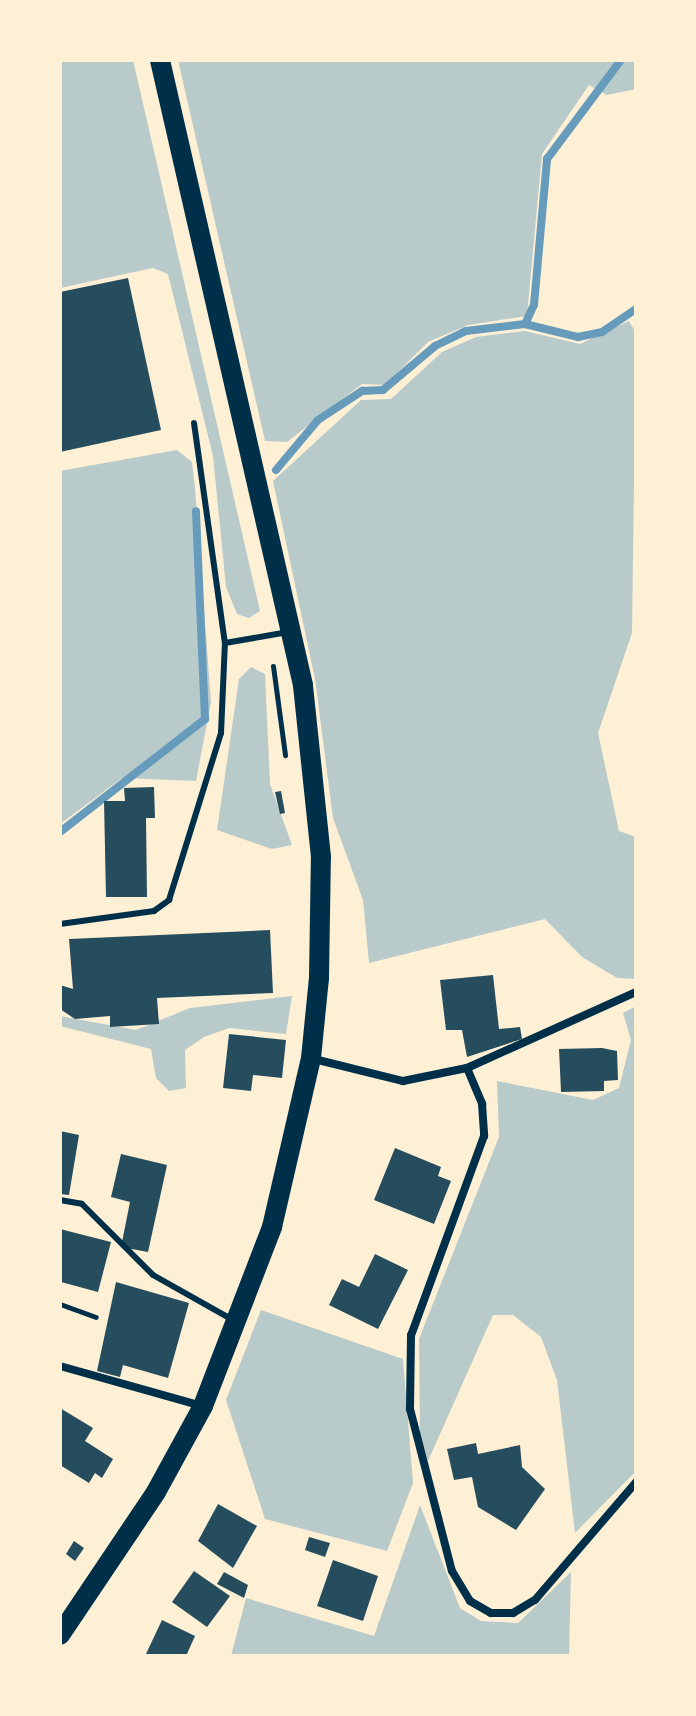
<!DOCTYPE html>
<html>
<head>
<meta charset="utf-8">
<style>
	body { margin:0 }
	#map { position:relative; width:696px; height:1716px; overflow:hidden; background:#fdf0d5; font-family:"Public Sans",sans-serif }
	div>[style] { position:absolute }
	.green>* { inset:0; background:#b9caca }
	.stream>* { height:8px; margin:-4px; padding:0 4px; transform-origin:4px; border-radius:4px; background:#669bbc }
	.building>* { inset:0; background:#264d5e }
	.path>* { height:5px; margin:-2.5px; padding:0 2.5px; transform-origin:2.5px; border-radius:2.5px; background:#003049 }
	.service>* { height:6px; margin:-3px; padding:0 3px; transform-origin:3px; border-radius:3px; background:#003049 }
	.minor>* { height:8px; margin:-4px; padding:0 4px; transform-origin:4px; border-radius:4px; background:#003049 }
	.primary>* { height:20px; margin:-10px; padding:0 10px; transform-origin:10px; border-radius:10px; background:#003049 }
	span { translate:-50% -50%; white-space:nowrap; text-align:center; line-height:1.15; -webkit-text-stroke:6px #fdf0d5; paint-order:stroke }
	.frame { position:absolute; inset:0; border:62px solid #fdf0d5; pointer-events:none }
</style>
</head>
<body>
<div id="map">
	<div class="green">
		<i style="clip-path:polygon(60px 60px,133px 60px,260px 611px,249px 618px,237px 614px,226px 587px,213px 456px,168px 274px,153px 268px,60px 288px)"></i>
		<i style="clip-path:polygon(178px 60px,636px 60px,636px 89px,607px 95px,589px 85px,542px 154px,527px 316px,468px 325px,428px 342px,385px 385px,362px 384px,287px 442px,265px 441px)"></i>
		<i style="clip-path:polygon(629px 321px,636px 333px,632px 633px,598px 733px,619px 831px,636px 837px,636px 979px,617px 978px,582px 957px,545px 919px,369px 963px,363px 900px,333px 818px,315px 679px,273px 481px,361px 400px,391px 399px,442px 352px,476px 337px,525px 331px,580px 344px)"></i>
		<i style="clip-path:polygon(177px 450px,192px 462px,195px 488px,211px 702px,196px 781px,122px 778px,60px 824px,60px 471px)"></i>
		<i style="clip-path:polygon(251px 667px,265px 674px,270px 784px,292px 845px,272px 849px,217px 830px,239px 679px)"></i>
		<i style="clip-path:polygon(292px 996px,286px 1034px,229px 1028px,204px 1037px,185px 1050px,186px 1088px,169px 1091px,156px 1078px,151px 1049px,60px 1026px,60px 1016px,136px 1030px,190px 1008px)"></i>
		<i style="clip-path:polygon(636px 1006px,636px 1471px,575px 1533px,557px 1380px,541px 1337px,513px 1315px,493px 1315px,428px 1461px,420px 1433px,419px 1339px,499px 1137px,497px 1081px,593px 1100px,619px 1088px,631px 1040px,623px 1013px)"></i>
		<i style="clip-path:polygon(261px 1310px,403px 1359px,413px 1483px,387px 1551px,265px 1519px,226px 1400px)"></i>
		<i style="clip-path:polygon(420px 1505px,460px 1608px,481px 1621px,518px 1623px,571px 1572px,569px 1656px,231px 1656px,246px 1598px,374px 1636px)"></i>
	</div>
	<div class="stream">
		<i style="left:525px;top:324px;width:21px;rotate:-65deg"></i>
		<i style="left:534px;top:305px;width:147px;rotate:-84.9deg"></i>
		<i style="left:547px;top:159px;width:124px;rotate:-53.2deg"></i>
		<i style="left:276px;top:470px;width:65px;rotate:-50deg"></i>
		<i style="left:318px;top:420px;width:53px;rotate:-33.4deg"></i>
		<i style="left:362px;top:391px;width:21px;rotate:-3deg"></i>
		<i style="left:383px;top:390px;width:68px;rotate:-40.2deg"></i>
		<i style="left:435px;top:346px;width:34px;rotate:-26deg"></i>
		<i style="left:466px;top:331px;width:59px;rotate:-6.8deg"></i>
		<i style="left:525px;top:324px;width:55px;rotate:13.8deg"></i>
		<i style="left:578px;top:337px;width:25px;rotate:-12deg"></i>
		<i style="left:602px;top:332px;width:41px;rotate:-34.1deg"></i>
		<i style="left:60px;top:832px;width:184px;rotate:-37.9deg"></i>
		<i style="left:205px;top:719px;width:208px;rotate:-92.5deg"></i>
	</div>
	<div class="building">
		<i style="clip-path:polygon(128px 278px,161px 430px,60px 452px,60px 292px)"></i>
		<i style="clip-path:polygon(154px 787px,155px 818px,146px 818px,147px 897px,106px 897px,104px 801px,125px 801px,124px 788px)"></i>
		<i style="clip-path:polygon(281px 791px,285px 813px,280px 814px,275px 792px)"></i>
		<i style="clip-path:polygon(270px 930px,273px 993px,157px 998px,159px 1024px,110px 1027px,110px 1016px,75px 1019px,60px 1009px,60px 985px,73px 989px,69px 939px)"></i>
		<i style="clip-path:polygon(493px 975px,499px 1029px,520px 1027px,522px 1039px,467px 1057px,462px 1030px,446px 1030px,440px 980px)"></i>
		<i style="clip-path:polygon(229px 1034px,286px 1040px,282px 1078px,253px 1075px,251px 1091px,223px 1088px)"></i>
		<i style="clip-path:polygon(602px 1048px,617px 1051px,618px 1080px,604px 1081px,604px 1091px,561px 1092px,559px 1049px)"></i>
		<i style="clip-path:polygon(60px 1131px,79px 1135px,69px 1195px,60px 1194px)"></i>
		<i style="clip-path:polygon(395px 1148px,441px 1167px,438px 1176px,451px 1181px,434px 1224px,374px 1200px)"></i>
		<i style="clip-path:polygon(121px 1154px,167px 1165px,148px 1252px,121px 1247px,130px 1202px,111px 1197px)"></i>
		<i style="clip-path:polygon(60px 1229px,111px 1242px,98px 1292px,61px 1282px)"></i>
		<i style="clip-path:polygon(375px 1254px,408px 1270px,378px 1329px,329px 1305px,342px 1279px,359px 1287px)"></i>
		<i style="clip-path:polygon(116px 1282px,189px 1303px,168px 1378px,123px 1365px,120px 1377px,97px 1371px)"></i>
		<i style="clip-path:polygon(60px 1408px,93px 1428px,85px 1441px,113px 1459px,102px 1478px,95px 1473px,89px 1483px,60px 1465px)"></i>
		<i style="clip-path:polygon(476px 1443px,478px 1454px,520px 1445px,522px 1467px,545px 1489px,516px 1530px,478px 1507px,472px 1477px,454px 1480px,447px 1449px)"></i>
		<i style="clip-path:polygon(218px 1504px,257px 1526px,233px 1568px,198px 1541px)"></i>
		<i style="clip-path:polygon(309px 1537px,330px 1543px,325px 1557px,305px 1550px)"></i>
		<i style="clip-path:polygon(74px 1541px,84px 1548px,75px 1561px,66px 1554px)"></i>
		<i style="clip-path:polygon(333px 1560px,378px 1576px,363px 1621px,317px 1606px)"></i>
		<i style="clip-path:polygon(194px 1571px,230px 1596px,207px 1627px,172px 1602px)"></i>
		<i style="clip-path:polygon(224px 1572px,248px 1585px,244px 1598px,217px 1584px)"></i>
		<i style="clip-path:polygon(162px 1620px,195px 1636px,186px 1656px,145px 1656px)"></i>
	</div>
	<div class="path">
		<i style="left:273px;top:666px;width:90px;rotate:82.3deg"></i>
		<i style="left:60px;top:1304px;width:38px;rotate:20deg"></i>
	</div>
	<div class="service">
		<i style="left:194px;top:423px;width:222px;rotate:82deg"></i>
		<i style="left:60px;top:924px;width:95px;rotate:-7.9deg"></i>
		<i style="left:154px;top:911px;width:19px;rotate:-36deg"></i>
		<i style="left:169px;top:900px;width:175px;rotate:-72.7deg"></i>
		<i style="left:221px;top:733px;width:90px;rotate:-87.5deg"></i>
		<i style="left:225px;top:643px;width:64px;rotate:-9.9deg"></i>
		<i style="left:60px;top:1200px;width:22px;rotate:10deg"></i>
		<i style="left:82px;top:1204px;width:100px;rotate:45deg"></i>
		<i style="left:153px;top:1275px;width:92px;rotate:29.4deg"></i>
	</div>
	<div class="minor">
		<i style="left:314px;top:1059px;width:92px;rotate:13.9deg"></i>
		<i style="left:403px;top:1081px;width:65px;rotate:-11.5deg"></i>
		<i style="left:467px;top:1068px;width:185px;rotate:-24.2deg"></i>
		<i style="left:467px;top:1068px;width:39px;rotate:67deg"></i>
		<i style="left:482px;top:1104px;width:32px;rotate:86deg"></i>
		<i style="left:484px;top:1136px;width:212px;rotate:110.1deg"></i>
		<i style="left:411px;top:1335px;width:74px;rotate:90.8deg"></i>
		<i style="left:410px;top:1409px;width:167px;rotate:75.5deg"></i>
		<i style="left:452px;top:1571px;width:35px;rotate:59deg"></i>
		<i style="left:470px;top:1601px;width:24px;rotate:30deg"></i>
		<i style="left:491px;top:1613px;width:22px"></i>
		<i style="left:513px;top:1613px;width:26px;rotate:-31deg"></i>
		<i style="left:535px;top:1600px;width:155px;rotate:-49.4deg"></i>
		<i style="left:60px;top:1366px;width:148px;rotate:15.7deg"></i>
	</div>
	<div class="primary">
		<i style="left:60px;top:1635px;width:172px;rotate:-56.1deg"></i>
		<i style="left:156px;top:1492px;width:98px;rotate:-61.3deg"></i>
		<i style="left:203px;top:1406px;width:192px;rotate:-68.9deg"></i>
		<i style="left:272px;top:1227px;width:173px;rotate:-77deg"></i>
		<i style="left:311px;top:1058px;width:80px;rotate:-84.3deg"></i>
		<i style="left:319px;top:978px;width:121px;rotate:-89.1deg"></i>
		<i style="left:321px;top:857px;width:173px;rotate:-96deg"></i>
		<i style="left:303px;top:685px;width:641px;rotate:-102.89deg"></i>
	</div>
	<div class="frame"></div>
</div>
</body>
</html>
